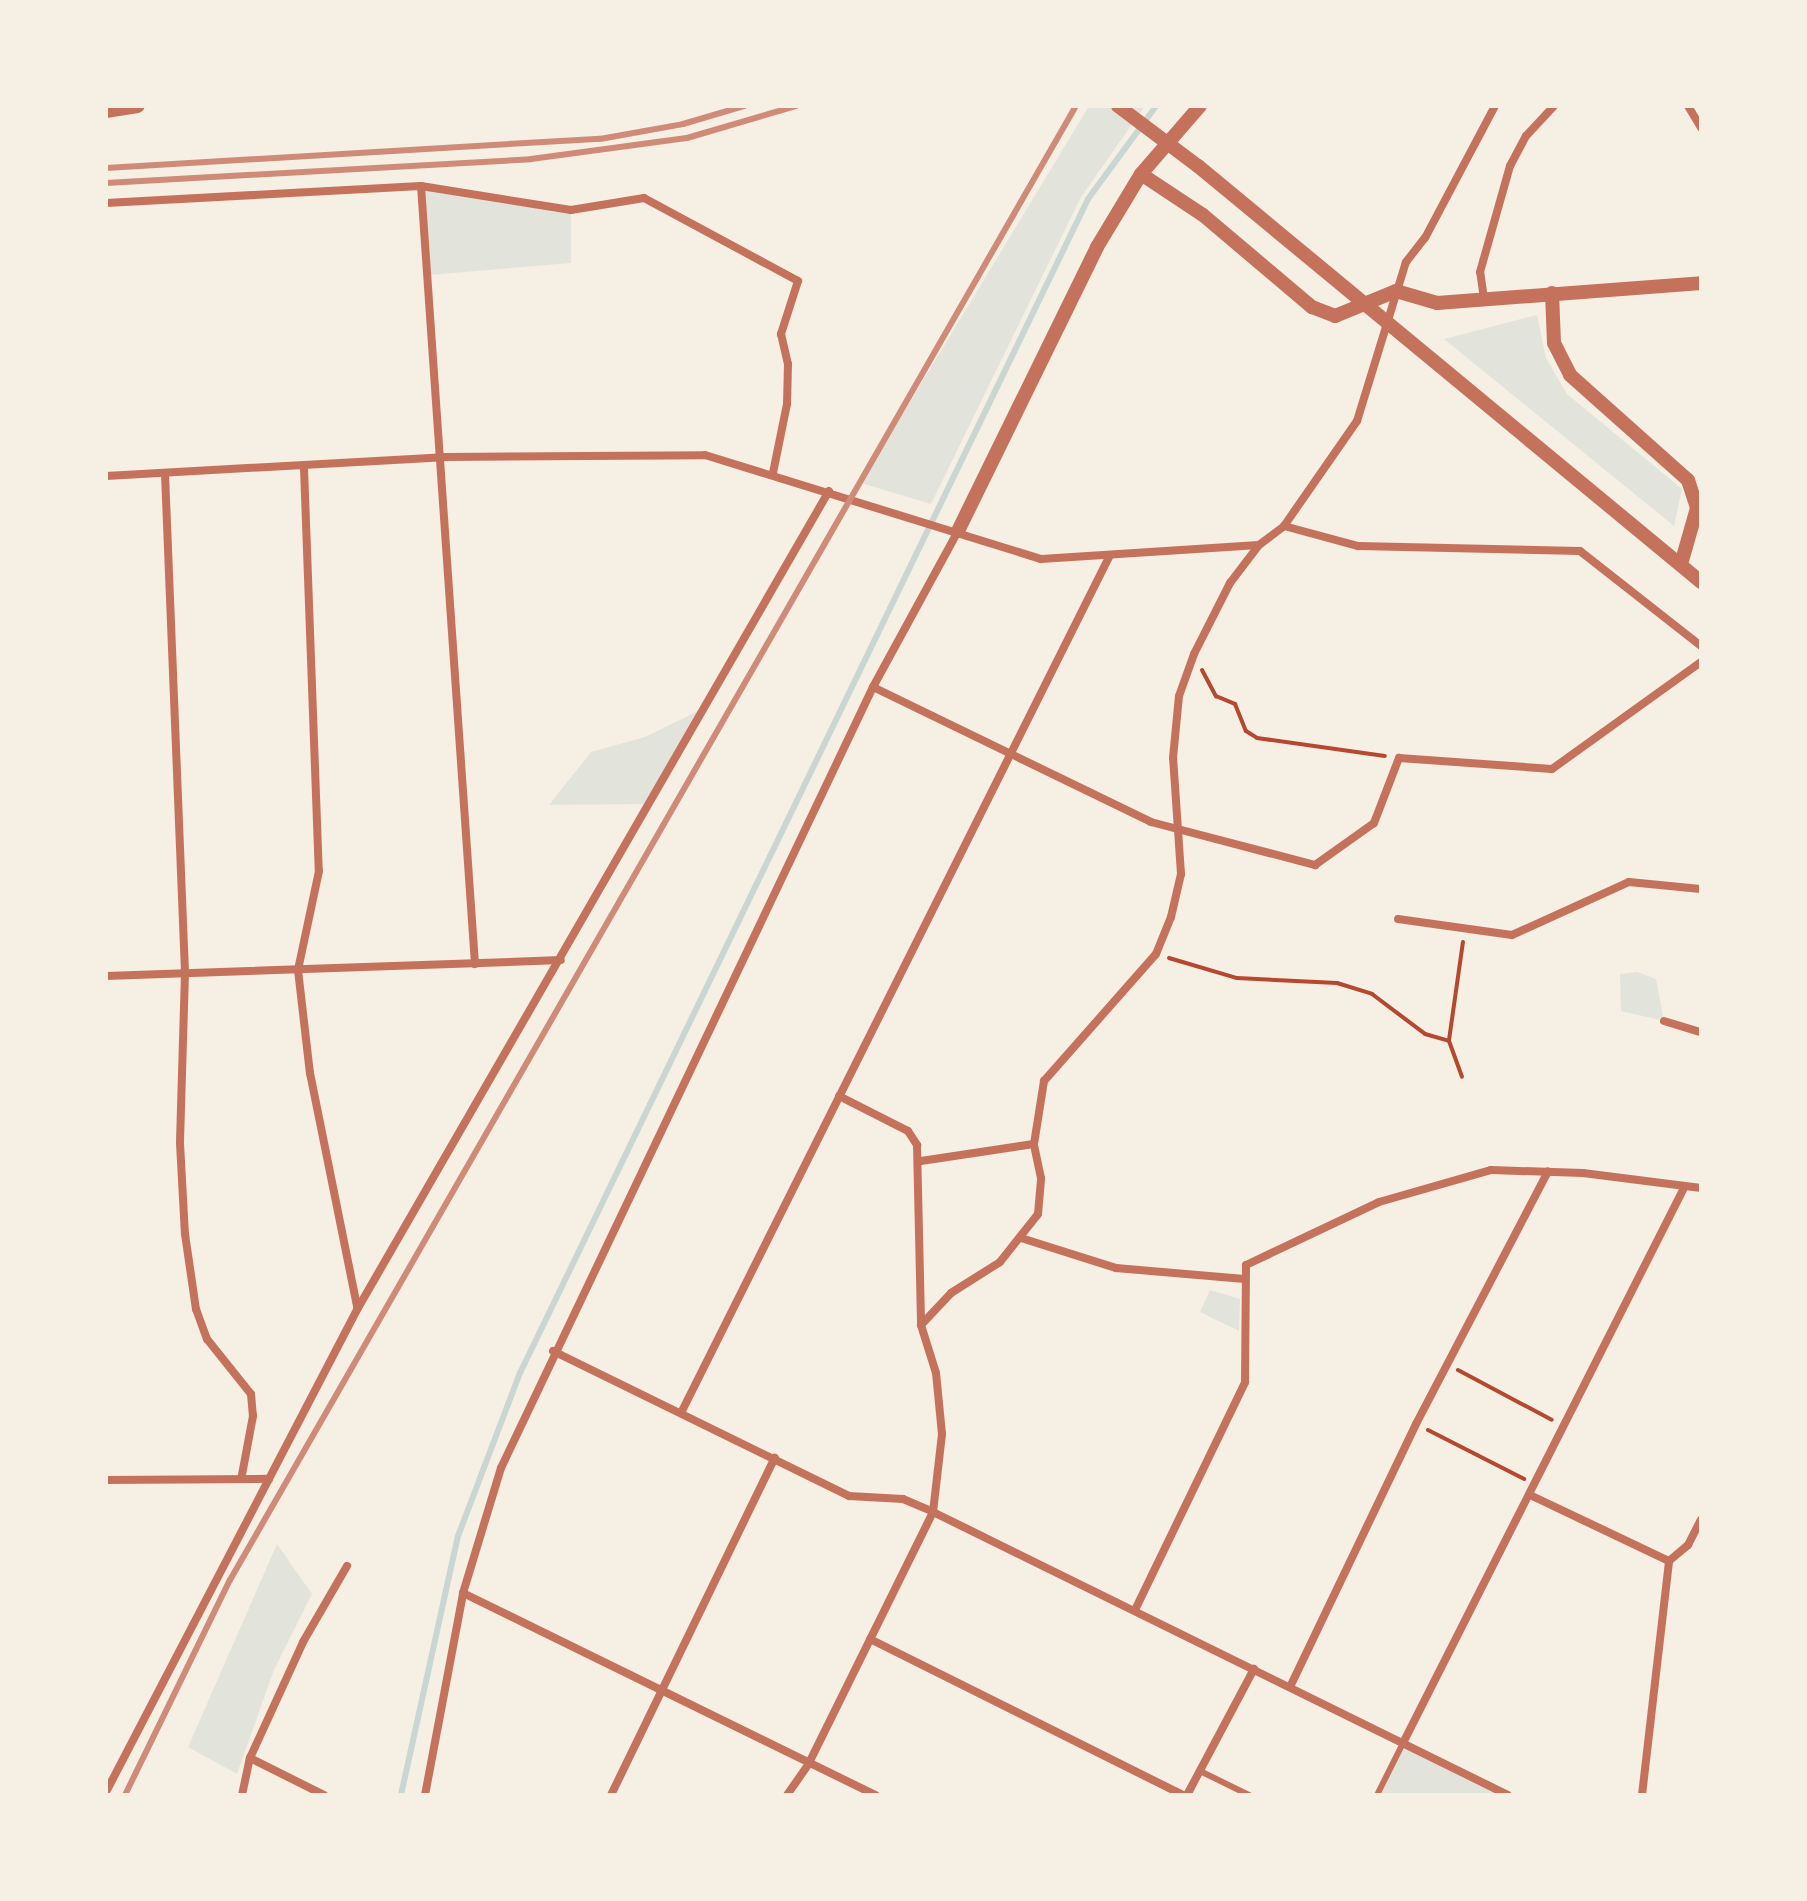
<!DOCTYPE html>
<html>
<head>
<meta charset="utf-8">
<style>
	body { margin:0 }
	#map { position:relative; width:1807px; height:1901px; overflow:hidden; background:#f6efe4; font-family:"IBM Plex Serif",serif }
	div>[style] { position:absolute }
	.green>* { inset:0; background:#e2e4dc }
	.stream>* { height:6px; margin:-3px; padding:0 3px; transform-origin:3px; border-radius:3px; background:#c9d6d2 }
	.path>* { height:4px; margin:-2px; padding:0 2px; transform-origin:2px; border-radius:2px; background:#b5482f }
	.service>* { height:6px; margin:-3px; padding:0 3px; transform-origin:3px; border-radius:3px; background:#c5725c }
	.minor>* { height:8px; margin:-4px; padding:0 4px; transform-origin:4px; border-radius:4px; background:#c5725c }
	.tertiary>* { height:14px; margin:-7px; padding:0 7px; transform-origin:7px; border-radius:7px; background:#c5725c }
	.rail>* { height:6px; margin:-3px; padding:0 3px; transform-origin:3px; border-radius:3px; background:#cf8b77 }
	span { translate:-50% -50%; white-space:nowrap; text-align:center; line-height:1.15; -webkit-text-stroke:8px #f6efe4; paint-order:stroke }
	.frame { position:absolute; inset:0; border:108px solid #f6efe4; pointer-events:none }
</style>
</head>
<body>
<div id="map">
	<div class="green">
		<i style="clip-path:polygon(1089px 106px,1145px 106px,1081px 197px,931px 504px,861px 483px)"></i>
		<i style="clip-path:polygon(421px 186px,571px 210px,571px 263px,429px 275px)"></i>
		<i style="clip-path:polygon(1537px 315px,1546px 358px,1567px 394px,1682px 489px,1674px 526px,1444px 339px)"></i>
		<i style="clip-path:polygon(704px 708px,648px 804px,549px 805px,591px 752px,645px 737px)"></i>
		<i style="clip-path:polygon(1637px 972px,1656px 979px,1664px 1021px,1621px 1011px,1620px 974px)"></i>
		<i style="clip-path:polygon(1210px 1290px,1240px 1299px,1239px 1331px,1200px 1312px)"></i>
		<i style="clip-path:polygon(277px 1544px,312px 1594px,274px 1670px,237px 1774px,188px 1747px)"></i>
		<i style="clip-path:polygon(1403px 1743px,1508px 1795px,1377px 1795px)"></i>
	</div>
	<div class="stream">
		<i style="left:401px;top:1795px;width:265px;rotate:-77.6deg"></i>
		<i style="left:458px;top:1536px;width:174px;rotate:-69.2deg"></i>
		<i style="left:520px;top:1373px;width:1304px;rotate:-64.18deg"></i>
		<i style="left:1088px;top:199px;width:115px;rotate:-53.8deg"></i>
	</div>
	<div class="path">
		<i style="left:1202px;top:670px;width:30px;rotate:62deg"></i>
		<i style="left:1216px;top:696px;width:21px;rotate:23deg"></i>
		<i style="left:1235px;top:704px;width:29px;rotate:68deg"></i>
		<i style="left:1246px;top:731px;width:13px;rotate:32deg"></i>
		<i style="left:1257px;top:738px;width:129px;rotate:8deg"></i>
		<i style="left:1169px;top:958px;width:71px;rotate:16.4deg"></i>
		<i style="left:1237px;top:978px;width:100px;rotate:2.9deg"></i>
		<i style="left:1337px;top:983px;width:37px;rotate:17deg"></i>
		<i style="left:1372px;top:994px;width:66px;rotate:37deg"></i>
		<i style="left:1425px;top:1034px;width:25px;rotate:16deg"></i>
		<i style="left:1449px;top:1041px;width:38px;rotate:70deg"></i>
		<i style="left:1449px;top:1040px;width:99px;rotate:-81.9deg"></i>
		<i style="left:1458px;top:1370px;width:106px;rotate:28deg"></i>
		<i style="left:1428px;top:1430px;width:108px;rotate:27deg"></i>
	</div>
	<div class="service">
		<i style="left:1200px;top:1771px;width:55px;rotate:26.1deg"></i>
		<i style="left:1377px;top:1795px;width:58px;rotate:-63.4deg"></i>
	</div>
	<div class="minor">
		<i style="left:1688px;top:106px;width:26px;rotate:59deg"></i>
		<i style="left:421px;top:186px;width:780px;rotate:86.03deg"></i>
		<i style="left:106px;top:203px;width:315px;rotate:-3.1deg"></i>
		<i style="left:421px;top:186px;width:152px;rotate:9.1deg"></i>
		<i style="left:571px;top:210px;width:74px;rotate:-9.3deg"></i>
		<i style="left:644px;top:198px;width:175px;rotate:28.3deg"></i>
		<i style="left:798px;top:281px;width:56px;rotate:107.8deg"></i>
		<i style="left:781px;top:334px;width:31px;rotate:77deg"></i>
		<i style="left:788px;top:364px;width:40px;rotate:91.4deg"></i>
		<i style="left:787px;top:404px;width:70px;rotate:101.5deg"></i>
		<i style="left:1484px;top:299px;width:27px;rotate:-98deg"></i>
		<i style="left:1480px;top:272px;width:110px;rotate:-74.2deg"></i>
		<i style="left:1510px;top:166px;width:34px;rotate:-62deg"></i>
		<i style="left:1526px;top:136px;width:41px;rotate:-47deg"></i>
		<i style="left:304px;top:468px;width:403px;rotate:87.9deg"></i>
		<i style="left:319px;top:871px;width:101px;rotate:102deg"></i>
		<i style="left:298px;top:970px;width:104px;rotate:83.4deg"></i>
		<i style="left:310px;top:1073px;width:239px;rotate:78.6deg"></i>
		<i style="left:165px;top:474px;width:499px;rotate:87.7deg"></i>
		<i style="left:185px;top:973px;width:170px;rotate:91.7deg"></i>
		<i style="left:180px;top:1143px;width:91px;rotate:86.9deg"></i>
		<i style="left:185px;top:1234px;width:76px;rotate:81.7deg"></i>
		<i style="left:196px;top:1309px;width:32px;rotate:70deg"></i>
		<i style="left:207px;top:1339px;width:70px;rotate:51.3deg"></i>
		<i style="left:251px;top:1394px;width:22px;rotate:85deg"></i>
		<i style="left:253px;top:1416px;width:60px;rotate:100.6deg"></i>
		<i style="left:106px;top:476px;width:338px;rotate:-3.2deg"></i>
		<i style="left:443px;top:457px;width:262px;rotate:-0.4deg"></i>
		<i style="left:705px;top:455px;width:352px;rotate:17.2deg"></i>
		<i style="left:1041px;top:559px;width:218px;rotate:-3.7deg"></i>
		<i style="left:1284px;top:526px;width:77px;rotate:15.1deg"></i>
		<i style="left:1358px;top:546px;width:222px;rotate:1.3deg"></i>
		<i style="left:1580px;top:551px;width:154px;rotate:38.1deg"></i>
		<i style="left:873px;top:687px;width:309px;rotate:25.9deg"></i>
		<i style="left:1151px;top:822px;width:170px;rotate:14.7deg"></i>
		<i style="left:1315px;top:865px;width:72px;rotate:-35.4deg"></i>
		<i style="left:1374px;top:823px;width:70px;rotate:-69deg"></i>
		<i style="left:1399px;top:758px;width:153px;rotate:4.1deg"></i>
		<i style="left:1552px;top:769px;width:183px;rotate:-35.7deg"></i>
		<i style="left:1398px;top:919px;width:115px;rotate:8deg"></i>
		<i style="left:1512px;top:935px;width:128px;rotate:-24.4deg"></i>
		<i style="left:1629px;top:882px;width:72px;rotate:5.6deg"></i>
		<i style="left:106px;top:976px;width:455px;rotate:-2deg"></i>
		<i style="left:1664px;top:1021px;width:39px;rotate:17deg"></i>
		<i style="left:839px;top:1096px;width:77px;rotate:26.9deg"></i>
		<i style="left:908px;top:1131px;width:17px;rotate:57deg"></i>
		<i style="left:917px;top:1145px;width:180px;rotate:88.7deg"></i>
		<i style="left:921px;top:1161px;width:114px;rotate:-8.6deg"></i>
		<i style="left:1021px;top:1238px;width:100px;rotate:17.5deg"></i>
		<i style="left:1116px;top:1268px;width:129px;rotate:4.9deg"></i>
		<i style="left:553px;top:1351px;width:330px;rotate:26.1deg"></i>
		<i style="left:849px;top:1496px;width:54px;rotate:3.2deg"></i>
		<i style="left:903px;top:1499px;width:33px;rotate:23deg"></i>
		<i style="left:933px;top:1512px;width:641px;rotate:26.21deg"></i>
		<i style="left:682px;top:1411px;width:957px;rotate:-63.43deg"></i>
		<i style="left:106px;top:1480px;width:163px;rotate:-0.4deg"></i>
		<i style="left:1530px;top:1495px;width:154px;rotate:25.4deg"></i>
		<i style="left:463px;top:1593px;width:460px;rotate:26.1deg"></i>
		<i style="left:1135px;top:1610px;width:253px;rotate:-64.2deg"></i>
		<i style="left:1245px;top:1382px;width:117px;rotate:-89.5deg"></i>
		<i style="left:1246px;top:1265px;width:147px;rotate:-25.3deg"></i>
		<i style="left:1379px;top:1202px;width:116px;rotate:-15.9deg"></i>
		<i style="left:1491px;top:1170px;width:92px;rotate:1.9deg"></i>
		<i style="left:1583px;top:1173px;width:119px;rotate:7.2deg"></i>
		<i style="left:870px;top:1639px;width:350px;rotate:26.5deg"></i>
		<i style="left:1290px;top:1687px;width:292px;rotate:-64.4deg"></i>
		<i style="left:1416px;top:1424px;width:285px;rotate:-62.4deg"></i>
		<i style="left:1403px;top:1743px;width:624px;rotate:-63.15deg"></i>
		<i style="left:250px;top:1758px;width:83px;rotate:26.6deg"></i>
		<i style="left:106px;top:1792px;width:546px;rotate:-62.5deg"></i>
		<i style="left:358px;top:1308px;width:943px;rotate:-60.04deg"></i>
		<i style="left:242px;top:1795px;width:38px;rotate:-78deg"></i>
		<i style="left:250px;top:1758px;width:128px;rotate:-65.4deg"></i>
		<i style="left:303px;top:1642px;width:88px;rotate:-59.9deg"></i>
		<i style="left:425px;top:1795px;width:206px;rotate:-79.3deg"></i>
		<i style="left:463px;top:1593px;width:131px;rotate:-73.1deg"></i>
		<i style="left:501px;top:1468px;width:865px;rotate:-64.53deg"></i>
		<i style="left:873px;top:687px;width:178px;rotate:-61.4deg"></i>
		<i style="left:611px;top:1795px;width:375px;rotate:-64.1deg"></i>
		<i style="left:787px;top:1795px;width:39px;rotate:-55deg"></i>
		<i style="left:809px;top:1763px;width:280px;rotate:-63.7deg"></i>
		<i style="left:933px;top:1512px;width:79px;rotate:-83.4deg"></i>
		<i style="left:942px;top:1434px;width:61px;rotate:-95.6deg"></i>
		<i style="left:936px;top:1373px;width:50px;rotate:-107.4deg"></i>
		<i style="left:921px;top:1325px;width:44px;rotate:-46.8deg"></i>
		<i style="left:951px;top:1293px;width:58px;rotate:-32.3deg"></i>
		<i style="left:1000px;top:1262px;width:61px;rotate:-51.6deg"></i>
		<i style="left:1038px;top:1214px;width:36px;rotate:-85deg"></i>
		<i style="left:1041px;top:1178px;width:35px;rotate:-102deg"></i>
		<i style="left:1034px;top:1144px;width:64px;rotate:-81deg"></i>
		<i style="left:1044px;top:1081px;width:169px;rotate:-48.6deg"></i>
		<i style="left:1156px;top:954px;width:40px;rotate:-68deg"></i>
		<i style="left:1171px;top:917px;width:44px;rotate:-76.9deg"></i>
		<i style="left:1181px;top:874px;width:116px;rotate:-93.9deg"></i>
		<i style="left:1173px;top:758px;width:62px;rotate:-84.5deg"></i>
		<i style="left:1179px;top:696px;width:45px;rotate:-70.3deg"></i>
		<i style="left:1194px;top:654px;width:80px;rotate:-63.1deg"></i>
		<i style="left:1230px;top:583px;width:48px;rotate:-52.7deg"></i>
		<i style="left:1259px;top:545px;width:31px;rotate:-37deg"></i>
		<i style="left:1284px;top:526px;width:128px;rotate:-55.2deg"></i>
		<i style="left:1357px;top:421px;width:166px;rotate:-72.9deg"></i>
		<i style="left:1406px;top:262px;width:31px;rotate:-52deg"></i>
		<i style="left:1425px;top:238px;width:149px;rotate:-62.1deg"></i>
		<i style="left:1187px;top:1795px;width:143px;rotate:-62deg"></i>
		<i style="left:1642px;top:1795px;width:236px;rotate:-83.4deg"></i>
		<i style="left:1669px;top:1561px;width:25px;rotate:-40deg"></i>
		<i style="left:1688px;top:1545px;width:28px;rotate:-63deg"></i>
	</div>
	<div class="tertiary">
		<i style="left:1118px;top:106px;width:100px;rotate:36.9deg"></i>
		<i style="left:1198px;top:166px;width:653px;rotate:39.59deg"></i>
		<i style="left:106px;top:111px;width:32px;rotate:-9deg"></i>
		<i style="left:1141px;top:174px;width:74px;rotate:33.5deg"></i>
		<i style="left:1203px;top:215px;width:143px;rotate:40.2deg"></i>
		<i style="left:1312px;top:307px;width:25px;rotate:21deg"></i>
		<i style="left:1335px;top:316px;width:66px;rotate:-22.3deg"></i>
		<i style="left:1396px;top:291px;width:43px;rotate:16.3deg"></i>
		<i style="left:1437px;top:303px;width:265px;rotate:-4.3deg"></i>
		<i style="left:1552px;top:293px;width:50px;rotate:87.7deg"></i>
		<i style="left:1554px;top:343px;width:36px;rotate:63deg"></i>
		<i style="left:1570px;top:375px;width:158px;rotate:41.7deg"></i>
		<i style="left:1688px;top:480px;width:29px;rotate:72deg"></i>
		<i style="left:1697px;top:508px;width:58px;rotate:105.9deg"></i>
		<i style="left:958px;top:531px;width:316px;rotate:-63.9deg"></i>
		<i style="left:1097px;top:247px;width:85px;rotate:-58.9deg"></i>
		<i style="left:1141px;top:174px;width:90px;rotate:-49.1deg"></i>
	</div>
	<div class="rail">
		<i style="left:106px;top:168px;width:495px;rotate:-3.4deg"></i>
		<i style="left:600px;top:139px;width:84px;rotate:-10.2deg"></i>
		<i style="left:683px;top:124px;width:64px;rotate:-16.4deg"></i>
		<i style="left:106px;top:183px;width:426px;rotate:-3.2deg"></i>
		<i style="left:531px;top:159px;width:157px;rotate:-7.7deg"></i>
		<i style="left:687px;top:138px;width:114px;rotate:-16.4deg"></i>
		<i style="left:125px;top:1795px;width:239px;rotate:-64deg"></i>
		<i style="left:230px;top:1580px;width:1700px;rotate:-60.15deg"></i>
	</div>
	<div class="frame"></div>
</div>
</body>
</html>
